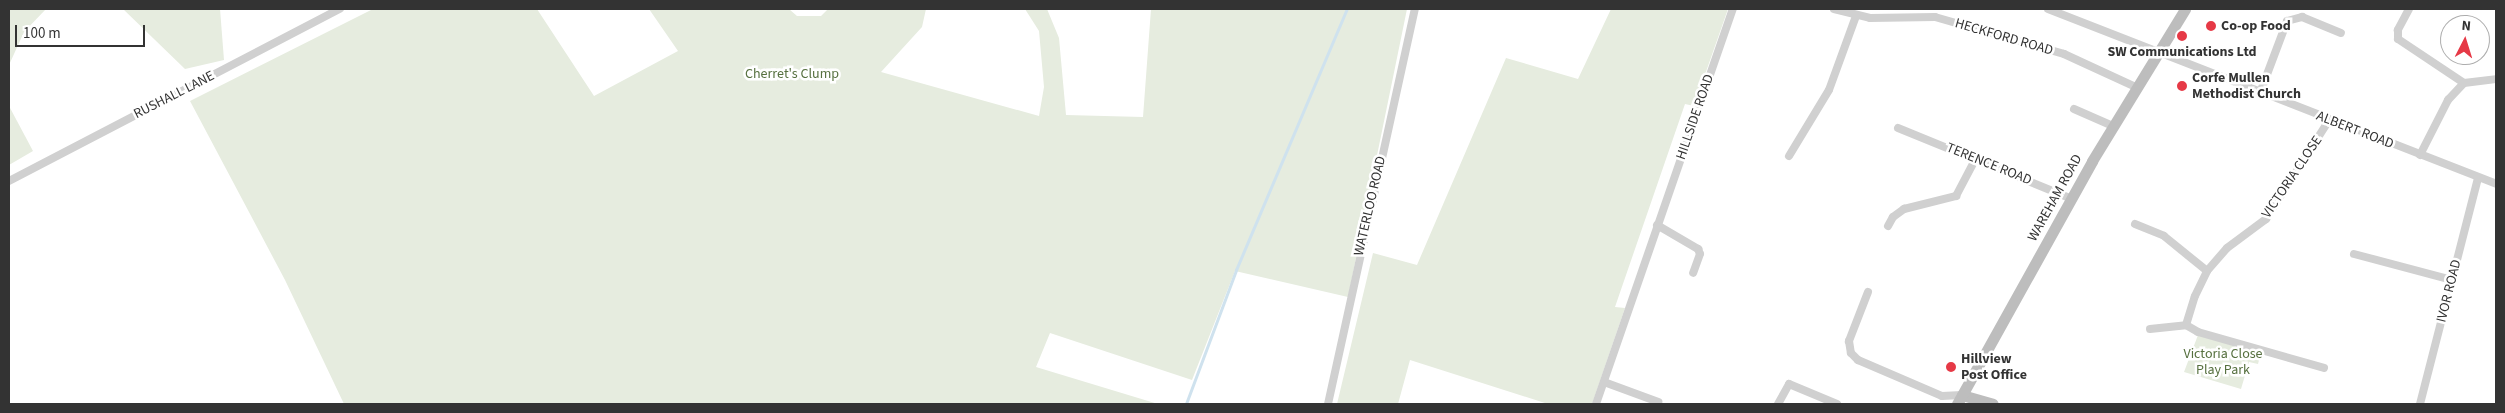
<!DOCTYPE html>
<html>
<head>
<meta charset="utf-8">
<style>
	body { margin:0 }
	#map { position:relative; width:2505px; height:413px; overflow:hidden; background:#fff; font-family:"Source Sans 3",sans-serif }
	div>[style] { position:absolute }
	.green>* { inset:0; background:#e6ecdf }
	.stream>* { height:2.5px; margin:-1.25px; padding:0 1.25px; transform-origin:1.25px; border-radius:1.25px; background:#cfe2ee }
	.street>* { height:8px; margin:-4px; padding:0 4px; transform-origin:4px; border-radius:4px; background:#d0d0d0 }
	.secondary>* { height:11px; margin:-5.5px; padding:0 5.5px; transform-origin:5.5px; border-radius:5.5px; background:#bdbdbd }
	.dots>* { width:14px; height:14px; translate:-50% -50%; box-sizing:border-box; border:2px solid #fff; border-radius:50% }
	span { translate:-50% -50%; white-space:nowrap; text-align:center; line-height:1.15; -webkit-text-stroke:5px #fff; paint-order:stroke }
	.poi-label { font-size:14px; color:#333; font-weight:700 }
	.left { translate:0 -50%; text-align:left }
	.street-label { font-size:14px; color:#333 }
	.park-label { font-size:14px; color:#56703f }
	.frame { position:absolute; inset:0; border:10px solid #333; pointer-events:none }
	.north { position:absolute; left:2440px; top:15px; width:50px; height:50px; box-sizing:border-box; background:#fff; border:1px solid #adadad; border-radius:50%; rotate:5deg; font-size:14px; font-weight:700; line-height:20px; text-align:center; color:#333 }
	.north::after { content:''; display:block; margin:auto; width:18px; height:22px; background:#e63946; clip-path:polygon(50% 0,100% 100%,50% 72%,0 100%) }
	.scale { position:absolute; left:15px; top:25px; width:130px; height:22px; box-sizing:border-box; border:2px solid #333; border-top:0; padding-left:6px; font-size:15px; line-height:18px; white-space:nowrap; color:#333; -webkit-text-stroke:4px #fff; paint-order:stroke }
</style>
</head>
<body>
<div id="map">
	<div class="green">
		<i style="clip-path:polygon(9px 9px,46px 9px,24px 32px,9px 65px)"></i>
		<i style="clip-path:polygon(123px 9px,220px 9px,224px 60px,185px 69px)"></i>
		<i style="clip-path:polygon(373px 9px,537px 9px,594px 96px,678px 51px,649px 9px,789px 9px,797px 16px,821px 16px,828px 9px,926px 9px,922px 27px,881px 72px,1039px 116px,1044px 87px,1039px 31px,1025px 9px,1047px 9px,1059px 38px,1066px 115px,1143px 117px,1151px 9px,1407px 9px,1348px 297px,1235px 271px,1192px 380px,1050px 333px,1036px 367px,1158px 404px,344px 404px,285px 280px,190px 101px)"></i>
		<i style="clip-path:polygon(1611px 9px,1728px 9px,1694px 106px,1685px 104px,1615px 307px,1625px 308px,1592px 404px,1548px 404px,1410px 360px,1398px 404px,1337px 404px,1373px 253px,1417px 265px,1506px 58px,1578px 79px)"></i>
		<i style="clip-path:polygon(9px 106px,33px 151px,9px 165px)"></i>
		<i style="clip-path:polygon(2198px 335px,2261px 352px,2258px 364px,2249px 362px,2241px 389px,2184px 372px)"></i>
	</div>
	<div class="stream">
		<i style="left:1186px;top:404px;width:143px;rotate:-69.5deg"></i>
		<i style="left:1236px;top:270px;width:284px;rotate:-67deg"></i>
	</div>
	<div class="street">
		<i style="left:1834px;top:9px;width:37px;rotate:14deg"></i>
		<i style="left:1870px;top:18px;width:65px;rotate:-0.9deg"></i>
		<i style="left:1935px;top:17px;width:134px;rotate:16deg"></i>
		<i style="left:2064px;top:54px;width:81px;rotate:24.7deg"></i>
		<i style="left:2048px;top:9px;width:481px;rotate:21.3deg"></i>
		<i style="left:2409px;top:9px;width:24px;rotate:118deg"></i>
		<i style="left:2398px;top:30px;width:9px;rotate:90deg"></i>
		<i style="left:2398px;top:39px;width:79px;rotate:33.7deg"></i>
		<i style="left:2260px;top:93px;width:77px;rotate:-69.4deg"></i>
		<i style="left:2287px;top:21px;width:16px;rotate:-15deg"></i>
		<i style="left:2302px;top:17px;width:42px;rotate:22.3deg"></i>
		<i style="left:2074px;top:109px;width:43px;rotate:23.6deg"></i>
		<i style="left:1898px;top:128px;width:188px;rotate:22.2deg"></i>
		<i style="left:2420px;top:155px;width:62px;rotate:-63deg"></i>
		<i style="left:2448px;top:100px;width:23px;rotate:-47deg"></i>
		<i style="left:2464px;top:83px;width:32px;rotate:-7deg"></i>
		<i style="left:1789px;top:156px;width:77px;rotate:-58.8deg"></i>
		<i style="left:1829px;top:90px;width:79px;rotate:-70deg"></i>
		<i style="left:9px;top:181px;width:373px;rotate:-27.5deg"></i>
		<i style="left:2135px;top:224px;width:31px;rotate:22deg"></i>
		<i style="left:2164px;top:236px;width:55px;rotate:39.1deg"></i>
		<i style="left:2207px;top:271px;width:30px;rotate:-49deg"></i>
		<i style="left:2227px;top:248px;width:49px;rotate:-36.6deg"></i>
		<i style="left:2266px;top:219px;width:117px;rotate:-57.5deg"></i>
		<i style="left:1657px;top:225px;width:48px;rotate:30.3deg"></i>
		<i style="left:1698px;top:249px;width:5px;rotate:68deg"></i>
		<i style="left:1700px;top:254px;width:20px;rotate:110deg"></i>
		<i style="left:1888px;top:226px;width:10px;rotate:-61deg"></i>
		<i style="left:1893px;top:217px;width:14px;rotate:-36deg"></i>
		<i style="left:1904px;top:209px;width:54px;rotate:-14deg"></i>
		<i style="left:1956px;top:196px;width:43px;rotate:-62.2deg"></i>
		<i style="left:2354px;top:254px;width:101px;rotate:14.9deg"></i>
		<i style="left:1868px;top:292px;width:53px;rotate:111.2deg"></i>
		<i style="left:1849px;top:341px;width:12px;rotate:81deg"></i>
		<i style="left:1851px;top:353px;width:10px;rotate:45deg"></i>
		<i style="left:1858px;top:360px;width:91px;rotate:23.2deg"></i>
		<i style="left:1942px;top:396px;width:20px;rotate:-3deg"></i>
		<i style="left:2186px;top:325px;width:30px;rotate:-73deg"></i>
		<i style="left:2195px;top:296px;width:28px;rotate:-64deg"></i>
		<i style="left:2150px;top:329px;width:36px;rotate:-6deg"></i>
		<i style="left:2186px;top:325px;width:14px;rotate:30deg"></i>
		<i style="left:2198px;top:332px;width:131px;rotate:15.9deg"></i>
		<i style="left:1604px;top:382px;width:58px;rotate:20.3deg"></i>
		<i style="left:1328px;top:404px;width:404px;rotate:-77.6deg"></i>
		<i style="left:1596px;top:404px;width:418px;rotate:-70.9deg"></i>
		<i style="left:1778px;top:404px;width:23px;rotate:-61deg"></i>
		<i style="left:1789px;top:384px;width:52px;rotate:22.6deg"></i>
		<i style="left:2420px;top:404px;width:233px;rotate:-75.6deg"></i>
	</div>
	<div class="secondary">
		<i style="left:1962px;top:395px;width:32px;rotate:16deg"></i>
		<i style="left:1957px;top:404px;width:278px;rotate:-60.9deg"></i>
		<i style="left:2092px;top:161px;width:178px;rotate:-58.5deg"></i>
	</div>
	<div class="dots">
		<i style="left:2211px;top:26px;background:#e63946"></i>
		<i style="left:2182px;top:36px;background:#e63946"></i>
		<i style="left:2182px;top:86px;background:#e63946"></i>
		<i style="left:1951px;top:367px;background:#e63946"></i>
	</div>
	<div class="poi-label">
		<span class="left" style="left:2221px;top:26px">Co-op Food</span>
		<span style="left:2182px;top:52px">SW Communications Ltd</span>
		<span class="left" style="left:2192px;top:86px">Corfe Mullen<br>Methodist Church</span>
		<span class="left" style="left:1961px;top:367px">Hillview<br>Post Office</span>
	</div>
	<div class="street-label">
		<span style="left:2004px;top:37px;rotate:16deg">HECKFORD ROAD</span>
		<span style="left:174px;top:95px;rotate:-27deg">RUSHALL LANE</span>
		<span style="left:1695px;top:117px;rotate:-71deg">HILLSIDE ROAD</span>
		<span style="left:2355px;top:130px;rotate:21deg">ALBERT ROAD</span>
		<span style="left:1989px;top:164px;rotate:22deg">TERENCE ROAD</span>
		<span style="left:2292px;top:177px;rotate:-56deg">VICTORIA CLOSE</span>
		<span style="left:2055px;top:198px;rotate:-61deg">WAREHAM ROAD</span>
		<span style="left:1370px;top:206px;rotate:-77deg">WATERLOO ROAD</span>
		<span style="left:2449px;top:291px;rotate:-76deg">IVOR ROAD</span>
	</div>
	<div class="park-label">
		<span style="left:792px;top:74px">Cherret's Clump</span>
		<span style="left:2223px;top:362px">Victoria Close<br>Play Park</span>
	</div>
	<div class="frame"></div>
	<div class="north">N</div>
	<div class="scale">100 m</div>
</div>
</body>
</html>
